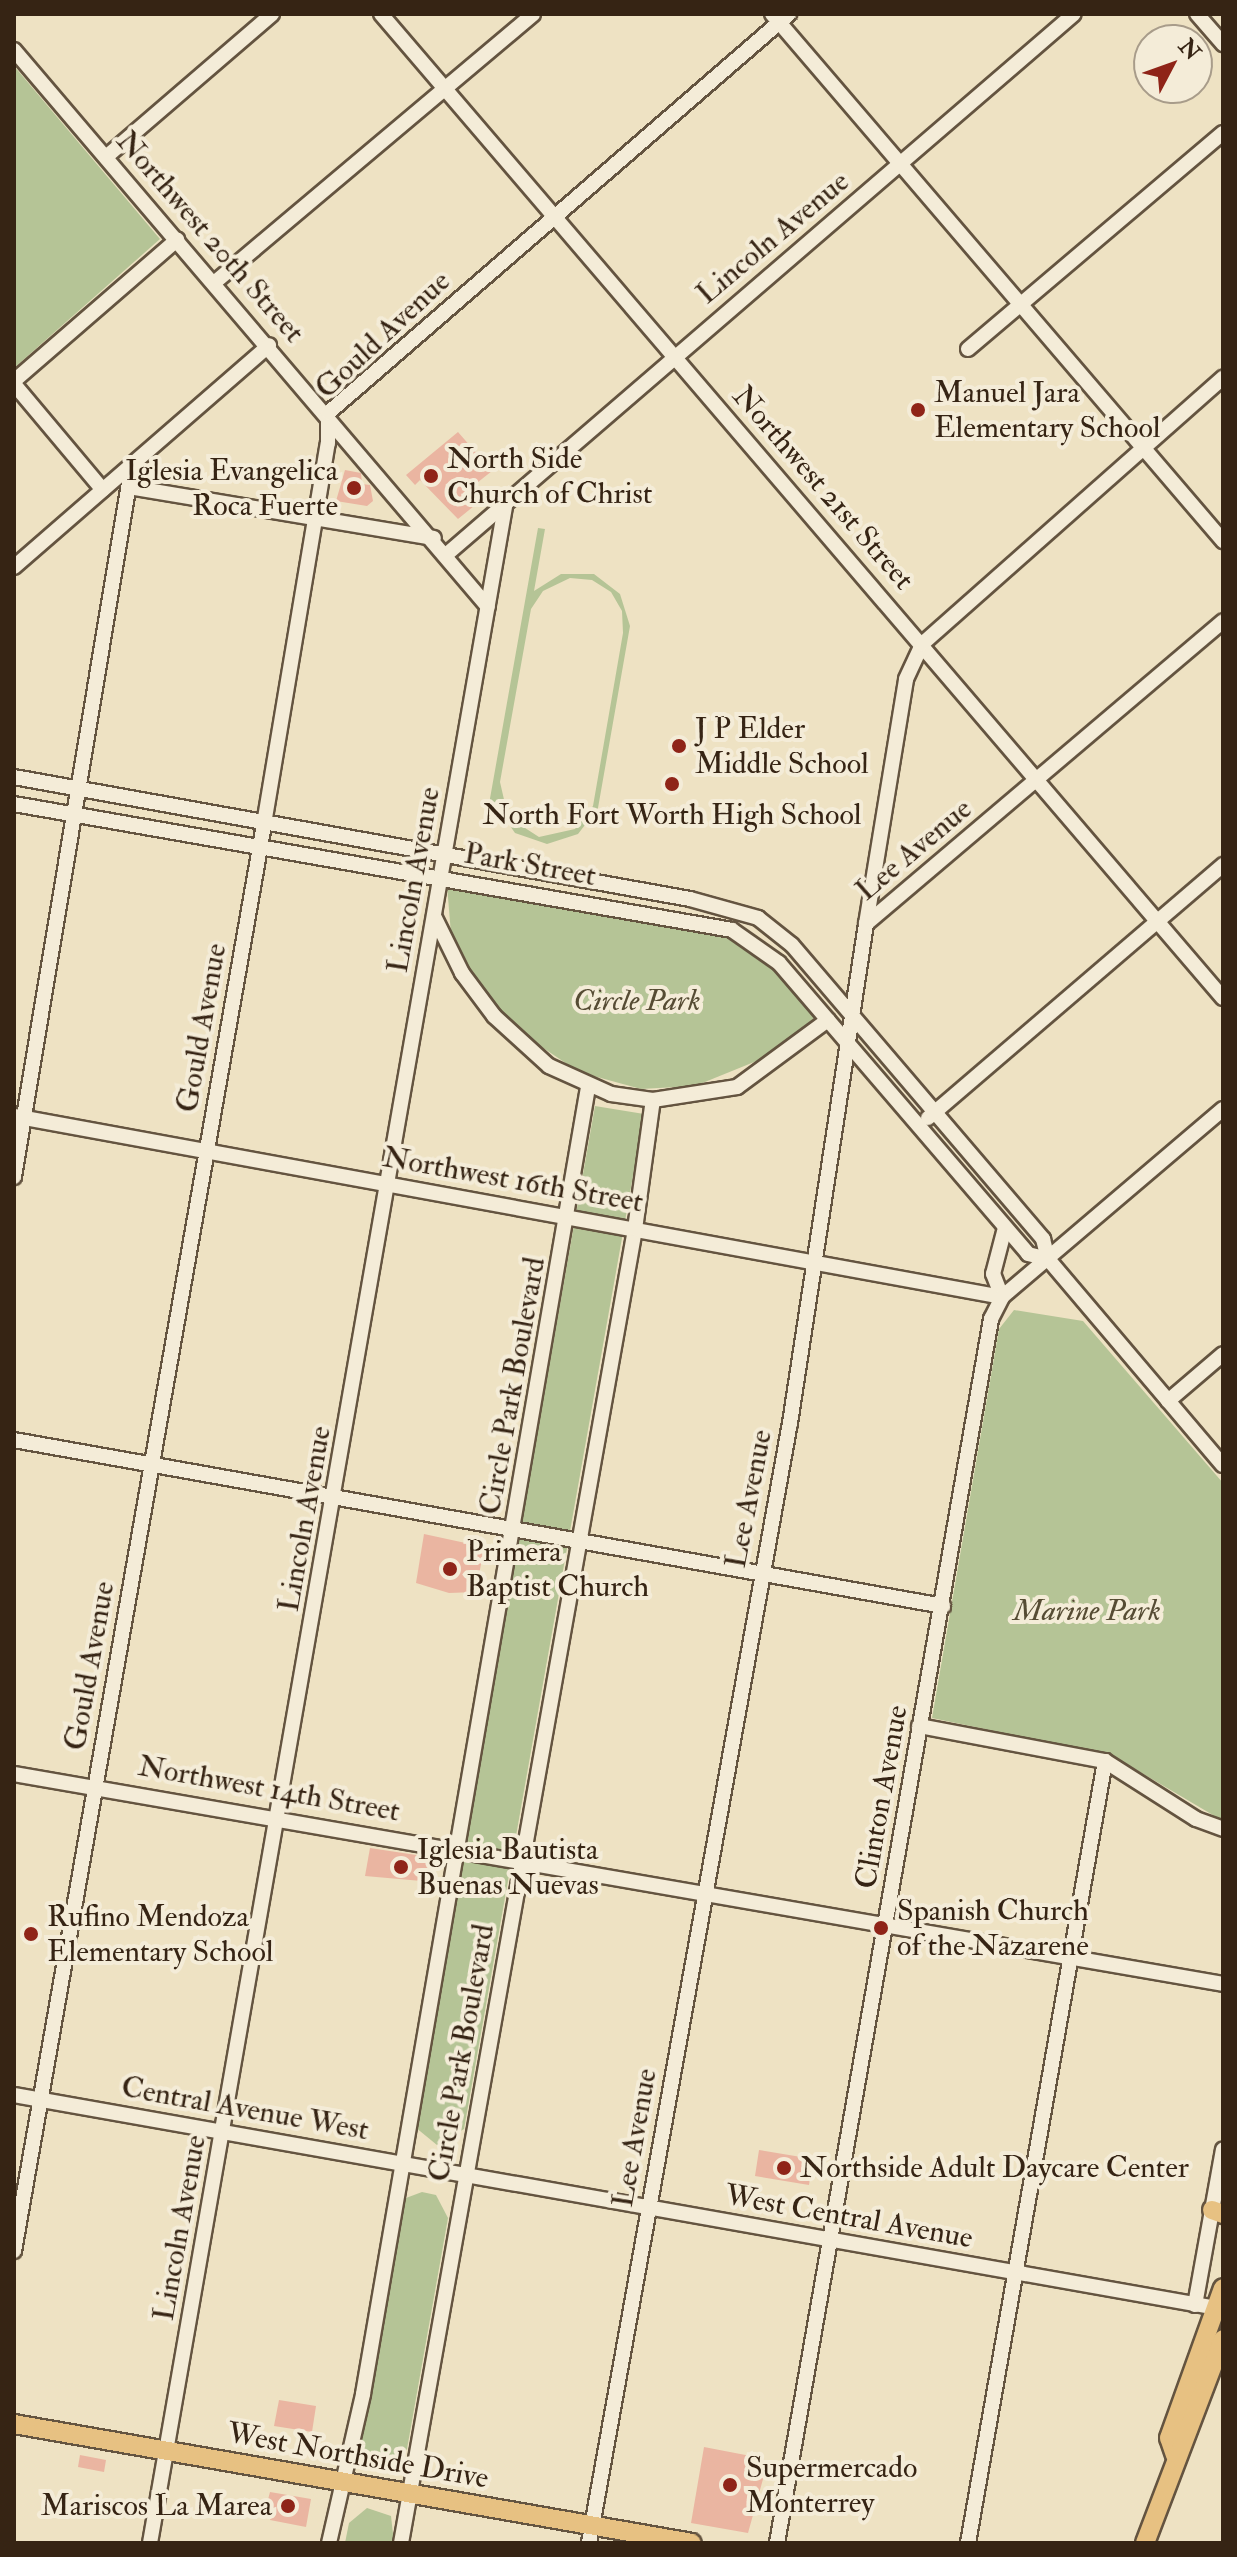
<!DOCTYPE html>
<html>
<head>
<meta charset="utf-8">
<style>
	body { margin:0 }
	#map { position:relative; width:1237px; height:2557px; overflow:hidden; background:#eee2c3; font-family:"IM FELL Double Pica",serif }
	div>[style] { position:absolute }
	.green>* { inset:0; background:#b5c496 }
	.building>* { inset:0; background:#eab5a1 }
	.roads { filter:drop-shadow(2px 0 #645440) drop-shadow(-2px 0 #645440) drop-shadow(0 2px #645440) drop-shadow(0 -2px #645440) }
	.minor>* { height:14px; margin:-7px; padding:0 7px; transform-origin:7px; border-radius:7px; background:#f4ecd8 }
	.major>* { height:18px; margin:-9px; padding:0 9px; transform-origin:9px; border-radius:9px; background:#e7c182 }
	.dots>* { width:22px; height:22px; translate:-50% -50%; box-sizing:border-box; border:4px solid #f4ecd8; border-radius:50% }
	span { translate:-50% -50%; white-space:nowrap; text-align:center; line-height:1.15; -webkit-text-stroke:8px #f4ecd8; paint-order:stroke }
	.street-label { font-size:30px; color:#362414 }
	.poi-label { font-size:30px; color:#362414 }
	.left { translate:0 -50%; text-align:left }
	.right { translate:-100% -50%; text-align:right }
	.park-label { font-size:30px; color:#564c34; font-style:italic }
	.frame { position:absolute; inset:0; border:16px solid #362414; pointer-events:none }
	.north { position:absolute; left:1133px; top:24px; width:80px; height:80px; box-sizing:border-box; background:#f4ecd8; border:2px solid #a89c8a; border-radius:50%; rotate:49deg; font-size:22px; font-weight:700; line-height:32px; text-align:center; color:#362414 }
	.north::after { content:''; display:block; margin:auto; width:28px; height:36px; background:#8f2418; clip-path:polygon(50% 0,100% 100%,50% 72%,0 100%) }
</style>
</head>
<body>
<div id="map">
	<div class="green">
		<i style="clip-path:polygon(14px 66px,160px 239px,14px 368px)"></i>
		<i style="clip-path:polygon(evenodd,538px 528px,545px 529px,534px 591px,561px 574px,594px 574px,620px 594px,630px 626px,598px 808px,578px 834px,547px 844px,515px 833px,497px 807px,493px 822px,486px 821px,538px 528px,570px 578px,592px 580px,611px 592px,622px 611px,623px 633px,593px 806px,575px 829px,539px 837px,508px 817px,500px 782px,531px 609px,543px 591px,570px 578px)"></i>
		<i style="clip-path:polygon(447px 885px,714px 929px,759px 950px,814px 1018px,769px 1056px,695px 1086px,641px 1089px,579px 1072px,509px 1025px,473px 978px,451px 934px)"></i>
		<i style="clip-path:polygon(595px 1106px,644px 1114px,464px 2129px,437px 2145px,415px 2127px)"></i>
		<i style="clip-path:polygon(1014px 1310px,1083px 1321px,1223px 1483px,1223px 1821px,1113px 1756px,932px 1718px,999px 1329px)"></i>
		<i style="clip-path:polygon(422px 2192px,436px 2195px,448px 2218px,407px 2449px,392px 2466px,378px 2466px,365px 2457px,360px 2441px,397px 2216px,406px 2198px)"></i>
		<i style="clip-path:polygon(367px 2508px,391px 2516px,394px 2543px,345px 2543px,349px 2523px)"></i>
	</div>
	<div class="building">
		<i style="clip-path:polygon(458px 432px,492px 471px,463px 494px,474px 506px,458px 519px,420px 480px,415px 485px,406px 475px)"></i>
		<i style="clip-path:polygon(345px 470px,361px 473px,362px 484px,370px 485px,373px 501px,367px 506px,336px 501px)"></i>
		<i style="clip-path:polygon(424px 1534px,484px 1547px,476px 1592px,449px 1593px,416px 1583px)"></i>
		<i style="clip-path:polygon(370px 1848px,436px 1858px,433px 1882px,365px 1876px)"></i>
		<i style="clip-path:polygon(759px 2150px,813px 2159px,809px 2185px,755px 2176px)"></i>
		<i style="clip-path:polygon(279px 2400px,316px 2406px,312px 2432px,274px 2426px)"></i>
		<i style="clip-path:polygon(704px 2447px,761px 2458px,759px 2471px,765px 2472px,748px 2533px,691px 2523px)"></i>
		<i style="clip-path:polygon(80px 2455px,106px 2460px,104px 2472px,78px 2467px)"></i>
		<i style="clip-path:polygon(270px 2492px,311px 2499px,306px 2527px,270px 2520px,272px 2512px,265px 2511px)"></i>
	</div>
	<div class="roads">
		<div class="minor">
			<i style="left:381px;top:14px;width:1295px;rotate:49.45deg"></i>
			<i style="left:772px;top:14px;width:694px;rotate:49.44deg"></i>
			<i style="left:1197px;top:14px;width:40px;rotate:49deg"></i>
			<i style="left:14px;top:50px;width:731px;rotate:49.6deg"></i>
			<i style="left:106px;top:157px;width:219px;rotate:-40.7deg"></i>
			<i style="left:214px;top:283px;width:417px;rotate:-40.1deg"></i>
			<i style="left:968px;top:349px;width:334px;rotate:-40.3deg"></i>
			<i style="left:14px;top:381px;width:216px;rotate:-40.9deg"></i>
			<i style="left:14px;top:384px;width:138px;rotate:50deg"></i>
			<i style="left:129px;top:487px;width:309px;rotate:9.5deg"></i>
			<i style="left:447px;top:554px;width:827px;rotate:-40.74deg"></i>
			<i style="left:14px;top:567px;width:338px;rotate:-41deg"></i>
			<i style="left:14px;top:777px;width:687px;rotate:10.23deg"></i>
			<i style="left:690px;top:899px;width:71px;rotate:15.6deg"></i>
			<i style="left:758px;top:918px;width:43px;rotate:38.5deg"></i>
			<i style="left:792px;top:945px;width:387px;rotate:49.5deg"></i>
			<i style="left:1043px;top:1239px;width:21px;rotate:76deg"></i>
			<i style="left:1048px;top:1259px;width:270px;rotate:49.7deg"></i>
			<i style="left:14px;top:804px;width:729px;rotate:9.95deg"></i>
			<i style="left:732px;top:930px;width:57px;rotate:35.1deg"></i>
			<i style="left:779px;top:963px;width:383px;rotate:49.4deg"></i>
			<i style="left:1028px;top:1254px;width:21px;rotate:14deg"></i>
			<i style="left:434px;top:916px;width:64px;rotate:63.8deg"></i>
			<i style="left:462px;top:973px;width:54px;rotate:53.3deg"></i>
			<i style="left:494px;top:1016px;width:74px;rotate:42.3deg"></i>
			<i style="left:549px;top:1066px;width:68px;rotate:24.3deg"></i>
			<i style="left:611px;top:1094px;width:42px;rotate:8.1deg"></i>
			<i style="left:653px;top:1100px;width:85px;rotate:-8.8deg"></i>
			<i style="left:737px;top:1087px;width:113px;rotate:-36.4deg"></i>
			<i style="left:866px;top:924px;width:248px;rotate:-80.7deg"></i>
			<i style="left:906px;top:679px;width:38px;rotate:-65deg"></i>
			<i style="left:922px;top:644px;width:402px;rotate:-41.5deg"></i>
			<i style="left:14px;top:1116px;width:1004px;rotate:10.38deg"></i>
			<i style="left:928px;top:1118px;width:389px;rotate:-40.6deg"></i>
			<i style="left:14px;top:1177px;width:722px;rotate:-80.59deg"></i>
			<i style="left:1002px;top:1297px;width:25px;rotate:-111deg"></i>
			<i style="left:993px;top:1274px;width:48px;rotate:-75.4deg"></i>
			<i style="left:1168px;top:1401px;width:72px;rotate:-40.5deg"></i>
			<i style="left:14px;top:1440px;width:944px;rotate:10.13deg"></i>
			<i style="left:919px;top:1726px;width:189px;rotate:10.7deg"></i>
			<i style="left:1105px;top:1761px;width:108px;rotate:32.5deg"></i>
			<i style="left:1196px;top:1819px;width:29px;rotate:20deg"></i>
			<i style="left:14px;top:1774px;width:1227px;rotate:9.85deg"></i>
			<i style="left:14px;top:2095px;width:1228px;rotate:10.04deg"></i>
			<i style="left:14px;top:2251px;width:1449px;rotate:-80.06deg"></i>
			<i style="left:264px;top:824px;width:386px;rotate:-80.5deg"></i>
			<i style="left:328px;top:443px;width:30px;rotate:-90deg"></i>
			<i style="left:328px;top:413px;width:610px;rotate:-40.88deg"></i>
			<i style="left:1195px;top:2305px;width:158px;rotate:-79.8deg"></i>
			<i style="left:150px;top:2543px;width:2072px;rotate:-80.11deg"></i>
			<i style="left:329px;top:2543px;width:153px;rotate:-77.1deg"></i>
			<i style="left:363px;top:2394px;width:1326px;rotate:-80.23deg"></i>
			<i style="left:401px;top:2543px;width:1335px;rotate:-79.9deg"></i>
			<i style="left:635px;top:1229px;width:130px;rotate:-82.1deg"></i>
			<i style="left:589px;top:2543px;width:1138px;rotate:-79.83deg"></i>
			<i style="left:790px;top:1423px;width:505px;rotate:-81.34deg"></i>
			<i style="left:866px;top:924px;width:468px;rotate:-40.3deg"></i>
			<i style="left:777px;top:2543px;width:1243px;rotate:-80.08deg"></i>
			<i style="left:991px;top:1319px;width:25px;rotate:-63deg"></i>
			<i style="left:1002px;top:1297px;width:290px;rotate:-40.4deg"></i>
			<i style="left:968px;top:2543px;width:794px;rotate:-80.06deg"></i>
		</div>
		<div class="major">
			<i style="left:1212px;top:2210px;width:12px;rotate:20deg"></i>
			<i style="left:14px;top:2424px;width:688px;rotate:9.95deg"></i>
			<i style="left:1175px;top:2455px;width:18px;rotate:-109deg"></i>
			<i style="left:1169px;top:2438px;width:159px;rotate:-70.2deg"></i>
			<i style="left:1145px;top:2543px;width:218px;rotate:-69.1deg"></i>
		</div>
	</div>
	<div class="dots">
		<i style="left:918px;top:410px;background:#8f2418"></i>
		<i style="left:431px;top:476px;background:#8f2418"></i>
		<i style="left:354px;top:488px;background:#8f2418"></i>
		<i style="left:679px;top:746px;background:#8f2418"></i>
		<i style="left:672px;top:784px;background:#8f2418"></i>
		<i style="left:450px;top:1569px;background:#8f2418"></i>
		<i style="left:401px;top:1867px;background:#8f2418"></i>
		<i style="left:881px;top:1928px;background:#8f2418"></i>
		<i style="left:31px;top:1934px;background:#8f2418"></i>
		<i style="left:784px;top:2168px;background:#8f2418"></i>
		<i style="left:730px;top:2485px;background:#8f2418"></i>
		<i style="left:288px;top:2506px;background:#8f2418"></i>
	</div>
	<div class="street-label">
		<span style="left:210px;top:237px;rotate:49deg">Northwest 20th Street</span>
		<span style="left:773px;top:238px;rotate:-40deg">Lincoln Avenue</span>
		<span style="left:383px;top:335px;rotate:-43deg">Gould Avenue</span>
		<span style="left:823px;top:488px;rotate:49deg">Northwest 21st Street</span>
		<span style="left:914px;top:850px;rotate:-40deg">Lee Avenue</span>
		<span style="left:530px;top:865px;rotate:10deg">Park Street</span>
		<span style="left:414px;top:880px;rotate:-80deg">Lincoln Avenue</span>
		<span style="left:202px;top:1028px;rotate:-80deg">Gould Avenue</span>
		<span style="left:513px;top:1180px;rotate:10deg">Northwest 16th Street</span>
		<span style="left:513px;top:1386px;rotate:-80deg">Circle Park Boulevard</span>
		<span style="left:749px;top:1499px;rotate:-79deg">Lee Avenue</span>
		<span style="left:305px;top:1519px;rotate:-80deg">Lincoln Avenue</span>
		<span style="left:90px;top:1666px;rotate:-80deg">Gould Avenue</span>
		<span style="left:269px;top:1789px;rotate:10deg">Northwest 14th Street</span>
		<span style="left:882px;top:1797px;rotate:-80deg">Clinton Avenue</span>
		<span style="left:462px;top:2053px;rotate:-80deg">Circle Park Boulevard</span>
		<span style="left:245px;top:2109px;rotate:10deg">Central Avenue West</span>
		<span style="left:635px;top:2138px;rotate:-80deg">Lee Avenue</span>
		<span style="left:849px;top:2217px;rotate:10deg">West Central Avenue</span>
		<span style="left:180px;top:2228px;rotate:-80deg">Lincoln Avenue</span>
		<span style="left:358px;top:2456px;rotate:10deg">West Northside Drive</span>
	</div>
	<div class="poi-label">
		<span class="left" style="left:934px;top:410px">Manuel Jara<br>Elementary School</span>
		<span class="left" style="left:447px;top:476px">North Side<br>Church of Christ</span>
		<span class="right" style="left:338px;top:488px">Iglesia Evangelica<br>Roca Fuerte</span>
		<span class="left" style="left:695px;top:746px">J P Elder<br>Middle School</span>
		<span style="left:672px;top:815px">North Fort Worth High School</span>
		<span class="left" style="left:466px;top:1569px">Primera<br>Baptist Church</span>
		<span class="left" style="left:417px;top:1867px">Iglesia Bautista<br>Buenas Nuevas</span>
		<span class="left" style="left:897px;top:1928px">Spanish Church<br>of the Nazarene</span>
		<span class="left" style="left:47px;top:1934px">Rufino Mendoza<br>Elementary School</span>
		<span class="left" style="left:800px;top:2168px">Northside Adult Daycare Center</span>
		<span class="left" style="left:746px;top:2485px">Supermercado<br>Monterrey</span>
		<span class="right" style="left:272px;top:2506px">Mariscos La Marea</span>
	</div>
	<div class="park-label">
		<span style="left:637px;top:1001px">Circle Park</span>
		<span style="left:1087px;top:1611px">Marine Park</span>
	</div>
	<div class="frame"></div>
	<div class="north">N</div>
</div>
</body>
</html>
